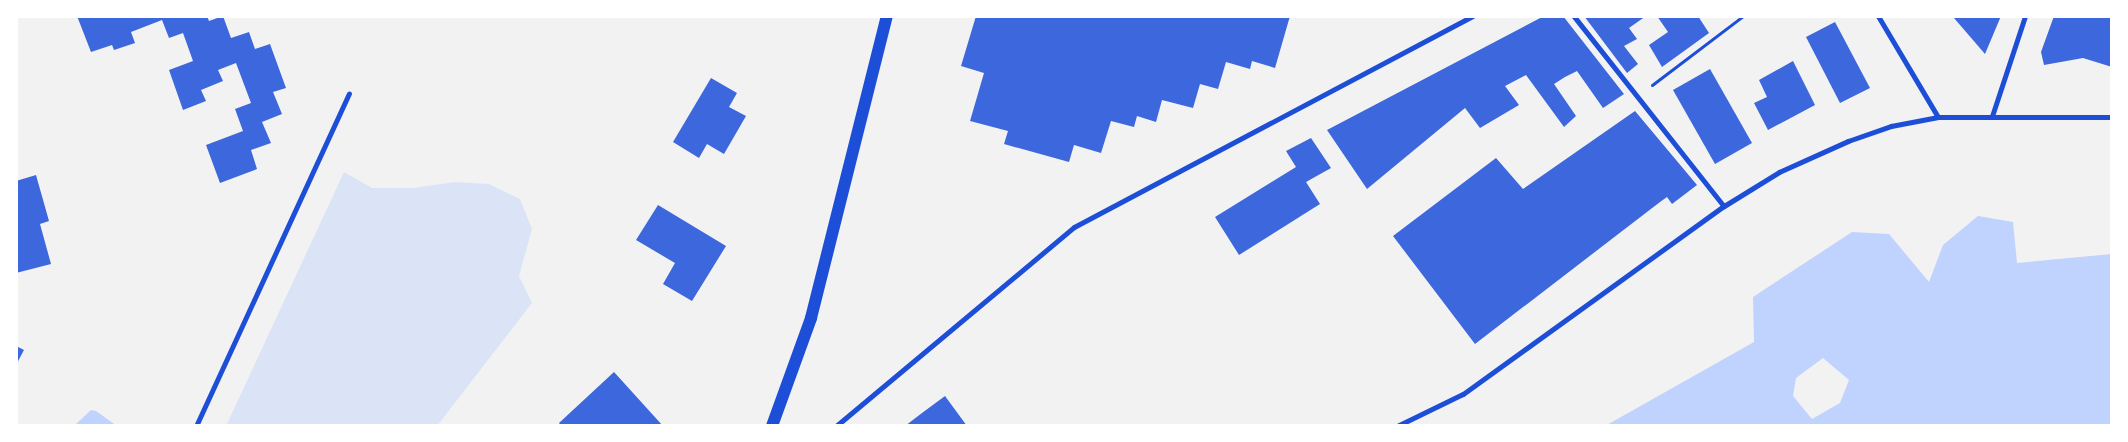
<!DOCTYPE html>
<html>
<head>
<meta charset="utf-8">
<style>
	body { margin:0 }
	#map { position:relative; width:2128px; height:442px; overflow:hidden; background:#f2f2f2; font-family:"Golos Text",sans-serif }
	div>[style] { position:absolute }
	.green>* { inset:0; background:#dbe4f7 }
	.water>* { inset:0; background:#bfd3fe }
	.building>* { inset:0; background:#3d67dc }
	.path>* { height:3px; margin:-1.5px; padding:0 1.5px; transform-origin:1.5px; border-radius:1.5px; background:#1d4ed8 }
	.pedestrian>* { height:4.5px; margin:-2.25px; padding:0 2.25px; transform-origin:2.25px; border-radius:2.25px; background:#1d4ed8 }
	.minor>* { height:5px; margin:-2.5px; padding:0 2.5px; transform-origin:2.5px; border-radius:2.5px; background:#1d4ed8 }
	.primary>* { height:12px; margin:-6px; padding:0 6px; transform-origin:6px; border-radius:6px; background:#1d4ed8 }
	span { translate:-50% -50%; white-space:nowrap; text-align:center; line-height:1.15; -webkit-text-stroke:4px #fff; paint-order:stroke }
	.frame { position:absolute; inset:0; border:18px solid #fff; pointer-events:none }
</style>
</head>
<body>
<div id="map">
	<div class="green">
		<i style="clip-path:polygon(344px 172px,372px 188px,413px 188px,455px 182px,489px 184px,520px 199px,532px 229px,519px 276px,532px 303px,437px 426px,226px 426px)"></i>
	</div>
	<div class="water">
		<i style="clip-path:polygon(evenodd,1978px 216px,2013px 222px,2017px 263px,2112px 254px,2112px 426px,1605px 426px,1754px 342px,1753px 297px,1852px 232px,1889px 234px,1929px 282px,1943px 245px,1978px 216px,1823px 358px,1849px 380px,1840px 403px,1812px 419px,1793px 396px,1796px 378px,1823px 358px)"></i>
		<i style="clip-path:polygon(91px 410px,96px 411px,117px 426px,74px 426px)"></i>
	</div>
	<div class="building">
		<i style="clip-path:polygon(77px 16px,207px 16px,209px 21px,223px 16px,231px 38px,249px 32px,255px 49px,270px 44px,286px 88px,273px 92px,282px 114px,262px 122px,271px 143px,251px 150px,257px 169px,220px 183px,206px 145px,243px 131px,235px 109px,251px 103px,236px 63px,218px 70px,223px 81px,201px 90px,206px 101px,183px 110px,169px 70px,193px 61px,183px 33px,169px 38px,162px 20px,131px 32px,135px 43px,114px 50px,112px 45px,91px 52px)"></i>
		<i style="clip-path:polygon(976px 16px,1290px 16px,1275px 68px,1252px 61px,1250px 69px,1226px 62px,1218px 89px,1200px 84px,1193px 108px,1162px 100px,1156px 122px,1137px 116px,1134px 127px,1111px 121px,1101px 153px,1074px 145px,1069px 162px,1004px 144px,1008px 131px,970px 121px,984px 73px,961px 66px)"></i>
		<i style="clip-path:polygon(1544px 16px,1563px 16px,1624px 94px,1603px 108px,1577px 71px,1565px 77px,1554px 84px,1576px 116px,1564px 127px,1526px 75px,1505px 86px,1519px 105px,1480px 128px,1465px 108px,1367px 189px,1327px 130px)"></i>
		<i style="clip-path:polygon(1584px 16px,1646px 16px,1629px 28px,1637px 39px,1624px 46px,1638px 64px,1627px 73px)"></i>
		<i style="clip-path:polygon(1657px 16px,1698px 16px,1709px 33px,1662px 67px,1649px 45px,1668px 32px)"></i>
		<i style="clip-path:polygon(1957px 16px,2001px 16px,1985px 54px,1954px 18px)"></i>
		<i style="clip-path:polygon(2054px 16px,2112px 16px,2112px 67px,2083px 58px,2044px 65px,2041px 52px)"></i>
		<i style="clip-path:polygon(1835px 22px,1870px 88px,1840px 103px,1806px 37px)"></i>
		<i style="clip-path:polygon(1793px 61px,1815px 105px,1768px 130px,1754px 103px,1767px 97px,1759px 80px)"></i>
		<i style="clip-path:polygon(1710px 69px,1752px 143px,1715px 164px,1673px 90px)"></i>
		<i style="clip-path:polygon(711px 78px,737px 93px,729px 107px,746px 116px,724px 154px,707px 144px,699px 158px,673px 142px)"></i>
		<i style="clip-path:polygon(1635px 111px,1697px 185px,1672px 204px,1667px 197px,1660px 202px,1475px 344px,1393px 236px,1496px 158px,1523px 189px)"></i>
		<i style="clip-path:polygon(1311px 138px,1331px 168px,1306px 182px,1320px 204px,1239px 255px,1215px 217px,1296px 167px,1286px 151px)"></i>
		<i style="clip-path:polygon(36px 175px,49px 221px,40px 224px,51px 264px,16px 273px,16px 181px)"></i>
		<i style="clip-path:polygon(658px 205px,726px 246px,692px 301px,663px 284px,675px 263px,636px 240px)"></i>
		<i style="clip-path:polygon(16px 346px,24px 350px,16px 365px)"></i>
		<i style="clip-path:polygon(614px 372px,663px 426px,561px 426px,559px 423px)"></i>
		<i style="clip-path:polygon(945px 396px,967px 426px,905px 426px,922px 413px)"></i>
	</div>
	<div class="path">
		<i style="left:1652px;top:85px;width:114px;rotate:-37.2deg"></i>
	</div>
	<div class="pedestrian">
		<i style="left:1574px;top:16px;width:242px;rotate:51.7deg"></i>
	</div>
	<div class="minor">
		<i style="left:1878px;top:16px;width:117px;rotate:59.3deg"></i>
		<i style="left:1992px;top:116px;width:105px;rotate:-71.7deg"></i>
		<i style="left:196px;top:426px;width:366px;rotate:-65.3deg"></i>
		<i style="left:836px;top:426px;width:310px;rotate:-39.9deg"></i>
		<i style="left:1074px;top:227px;width:451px;rotate:-27.9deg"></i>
		<i style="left:1397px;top:426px;width:73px;rotate:-25.9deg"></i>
		<i style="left:1463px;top:394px;width:322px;rotate:-35.8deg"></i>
		<i style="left:1724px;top:206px;width:65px;rotate:-31.7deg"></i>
		<i style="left:1779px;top:172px;width:76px;rotate:-24.2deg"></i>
		<i style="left:1848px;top:141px;width:46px;rotate:-19.2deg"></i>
		<i style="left:1891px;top:126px;width:48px;rotate:-10.8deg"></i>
		<i style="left:1938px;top:117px;width:174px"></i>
	</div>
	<div class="primary">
		<i style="left:772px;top:426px;width:115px;rotate:-70.1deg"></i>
		<i style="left:811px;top:318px;width:311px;rotate:-75.9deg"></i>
	</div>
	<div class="frame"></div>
</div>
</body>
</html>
